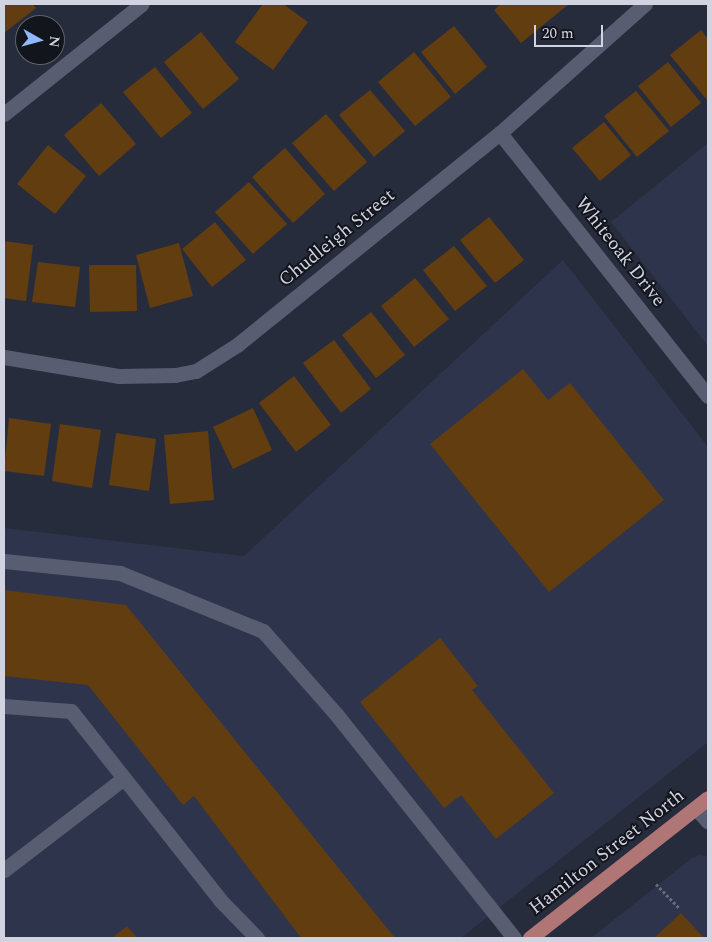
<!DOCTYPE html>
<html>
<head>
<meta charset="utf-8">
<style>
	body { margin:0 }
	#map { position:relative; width:712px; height:942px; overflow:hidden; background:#272c3d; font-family:Spectral,serif }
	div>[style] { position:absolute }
	.built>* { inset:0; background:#2e344b }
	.building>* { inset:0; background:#623d10 }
	.path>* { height:3px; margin-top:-1.5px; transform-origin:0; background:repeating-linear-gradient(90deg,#676b7a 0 2.5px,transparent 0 5px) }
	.minor>* { height:15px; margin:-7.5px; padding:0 7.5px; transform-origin:7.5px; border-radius:7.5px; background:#585d71 }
	.major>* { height:15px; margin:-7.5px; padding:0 7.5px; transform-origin:7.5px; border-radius:7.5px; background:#b07575 }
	span { translate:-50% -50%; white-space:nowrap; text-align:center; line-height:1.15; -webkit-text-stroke:4px #13151d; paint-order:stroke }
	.street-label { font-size:19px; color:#d1d4e0 }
	.frame { position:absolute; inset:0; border:5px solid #d1d4e0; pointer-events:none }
	.north { position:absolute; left:15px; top:15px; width:50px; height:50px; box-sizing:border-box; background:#13151d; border:1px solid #5f616b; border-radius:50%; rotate:97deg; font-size:14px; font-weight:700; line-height:20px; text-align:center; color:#d1d4e0 }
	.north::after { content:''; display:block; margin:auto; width:18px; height:22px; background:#90b8fd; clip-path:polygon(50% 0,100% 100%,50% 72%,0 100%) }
	.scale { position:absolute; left:534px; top:25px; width:69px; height:22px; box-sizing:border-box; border:2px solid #d1d4e0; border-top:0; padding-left:6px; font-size:15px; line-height:18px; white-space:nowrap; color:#d1d4e0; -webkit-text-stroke:4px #13151d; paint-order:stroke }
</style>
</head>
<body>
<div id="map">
	<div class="built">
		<i style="clip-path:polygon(708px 143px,708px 346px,611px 222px)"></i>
		<i style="clip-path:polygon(563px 260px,708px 447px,708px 742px,461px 938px,4px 938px,4px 528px,244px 556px)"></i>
		<i style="clip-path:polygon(699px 855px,708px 856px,708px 938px,591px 938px,692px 858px)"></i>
	</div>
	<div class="building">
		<i style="clip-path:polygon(4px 4px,32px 4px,36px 8px,4px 33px)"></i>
		<i style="clip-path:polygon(263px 4px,283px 4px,308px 22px,273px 70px,235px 42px)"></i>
		<i style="clip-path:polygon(501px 4px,569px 4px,521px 43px,494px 10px)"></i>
		<i style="clip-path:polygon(454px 26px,487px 67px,455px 94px,421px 52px)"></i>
		<i style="clip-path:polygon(701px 30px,708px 39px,707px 100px,670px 55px)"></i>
		<i style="clip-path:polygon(201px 32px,239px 79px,203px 109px,164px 62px)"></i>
		<i style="clip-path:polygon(414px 52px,451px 97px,415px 126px,378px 82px)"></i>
		<i style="clip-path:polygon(668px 62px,701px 103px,671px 127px,638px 86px)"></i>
		<i style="clip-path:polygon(155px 67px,192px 113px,161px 138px,123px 92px)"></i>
		<i style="clip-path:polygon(370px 90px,405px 131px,374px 157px,339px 115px)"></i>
		<i style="clip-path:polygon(636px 91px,669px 131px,637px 157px,604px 116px)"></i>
		<i style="clip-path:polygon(101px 103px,136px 144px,99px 176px,64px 135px)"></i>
		<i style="clip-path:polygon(326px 114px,367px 162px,334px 191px,292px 143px)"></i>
		<i style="clip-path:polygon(604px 122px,631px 155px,600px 181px,572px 148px)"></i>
		<i style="clip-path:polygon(48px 145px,86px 176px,55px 214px,17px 184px)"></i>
		<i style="clip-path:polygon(285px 148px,325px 194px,293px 223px,252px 177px)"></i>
		<i style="clip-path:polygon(249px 182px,287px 224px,253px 254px,215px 212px)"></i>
		<i style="clip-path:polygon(489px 217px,524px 260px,495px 283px,460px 240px)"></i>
		<i style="clip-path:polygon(215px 222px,246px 260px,212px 287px,182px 249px)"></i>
		<i style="clip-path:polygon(4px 241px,33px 245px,26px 301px,4px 298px)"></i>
		<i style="clip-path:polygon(179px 243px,193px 296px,150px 308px,136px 255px)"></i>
		<i style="clip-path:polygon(454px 246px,487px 286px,455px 311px,423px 270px)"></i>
		<i style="clip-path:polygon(38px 262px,80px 267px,75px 307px,32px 302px)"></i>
		<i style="clip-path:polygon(89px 265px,136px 265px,137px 311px,90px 312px)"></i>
		<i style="clip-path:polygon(415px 278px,449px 319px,414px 347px,381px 306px)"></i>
		<i style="clip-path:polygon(371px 312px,405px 355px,376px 378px,342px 335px)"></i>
		<i style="clip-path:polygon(334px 340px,371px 389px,341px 413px,303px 363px)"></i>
		<i style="clip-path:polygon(523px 369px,548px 400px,570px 383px,664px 500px,549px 592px,430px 444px)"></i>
		<i style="clip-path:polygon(294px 376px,331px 425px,296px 452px,259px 403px)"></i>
		<i style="clip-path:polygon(253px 408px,272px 450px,233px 469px,213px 427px)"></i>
		<i style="clip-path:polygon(9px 418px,51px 424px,44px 476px,4px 471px)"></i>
		<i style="clip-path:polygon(60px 424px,101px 430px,92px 488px,52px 481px)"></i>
		<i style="clip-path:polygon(208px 431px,214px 500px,170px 504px,164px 435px)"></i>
		<i style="clip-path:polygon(116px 433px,156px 439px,149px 491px,109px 485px)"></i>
		<i style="clip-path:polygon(4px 590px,126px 605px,395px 938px,301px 938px,194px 796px,183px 805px,88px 685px,4px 676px)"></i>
		<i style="clip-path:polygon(440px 638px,478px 686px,472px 690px,554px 793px,496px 839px,461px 795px,444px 808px,360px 702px)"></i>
		<i style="clip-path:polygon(681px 913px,704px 938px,654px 938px)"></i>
		<i style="clip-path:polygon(127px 926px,137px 938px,112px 938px)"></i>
	</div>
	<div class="path">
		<i style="left:656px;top:884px;width:33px;rotate:46deg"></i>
	</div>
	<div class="minor">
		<i style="left:4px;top:114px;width:176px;rotate:-38.6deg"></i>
		<i style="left:500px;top:133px;width:335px;rotate:51.7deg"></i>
		<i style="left:4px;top:357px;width:117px;rotate:9.4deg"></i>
		<i style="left:119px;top:376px;width:56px;rotate:-1deg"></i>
		<i style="left:175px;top:375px;width:21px;rotate:-11deg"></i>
		<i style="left:196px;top:371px;width:49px;rotate:-32.4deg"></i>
		<i style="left:237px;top:345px;width:338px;rotate:-38.9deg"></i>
		<i style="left:500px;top:133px;width:194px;rotate:-41.7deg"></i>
		<i style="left:4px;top:561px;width:117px;rotate:5.9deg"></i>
		<i style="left:120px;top:573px;width:154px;rotate:22.1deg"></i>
		<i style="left:263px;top:631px;width:111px;rotate:48.7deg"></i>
		<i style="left:336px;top:714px;width:286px;rotate:51.5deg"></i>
		<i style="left:4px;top:706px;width:67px;rotate:4.3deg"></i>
		<i style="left:71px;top:711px;width:241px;rotate:51.7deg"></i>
		<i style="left:220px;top:900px;width:53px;rotate:45.8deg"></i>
		<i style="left:696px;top:808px;width:18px;rotate:49deg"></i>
		<i style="left:4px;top:870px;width:151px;rotate:-37.5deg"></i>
	</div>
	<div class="major">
		<i style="left:530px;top:938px;width:226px;rotate:-38.2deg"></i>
	</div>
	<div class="street-label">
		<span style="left:337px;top:238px;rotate:-39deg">Chudleigh Street</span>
		<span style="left:620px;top:252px;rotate:52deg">Whiteoak Drive</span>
		<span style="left:607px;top:852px;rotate:-38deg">Hamilton Street North</span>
	</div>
	<div class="frame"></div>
	<div class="north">N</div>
	<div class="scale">20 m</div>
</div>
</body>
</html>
